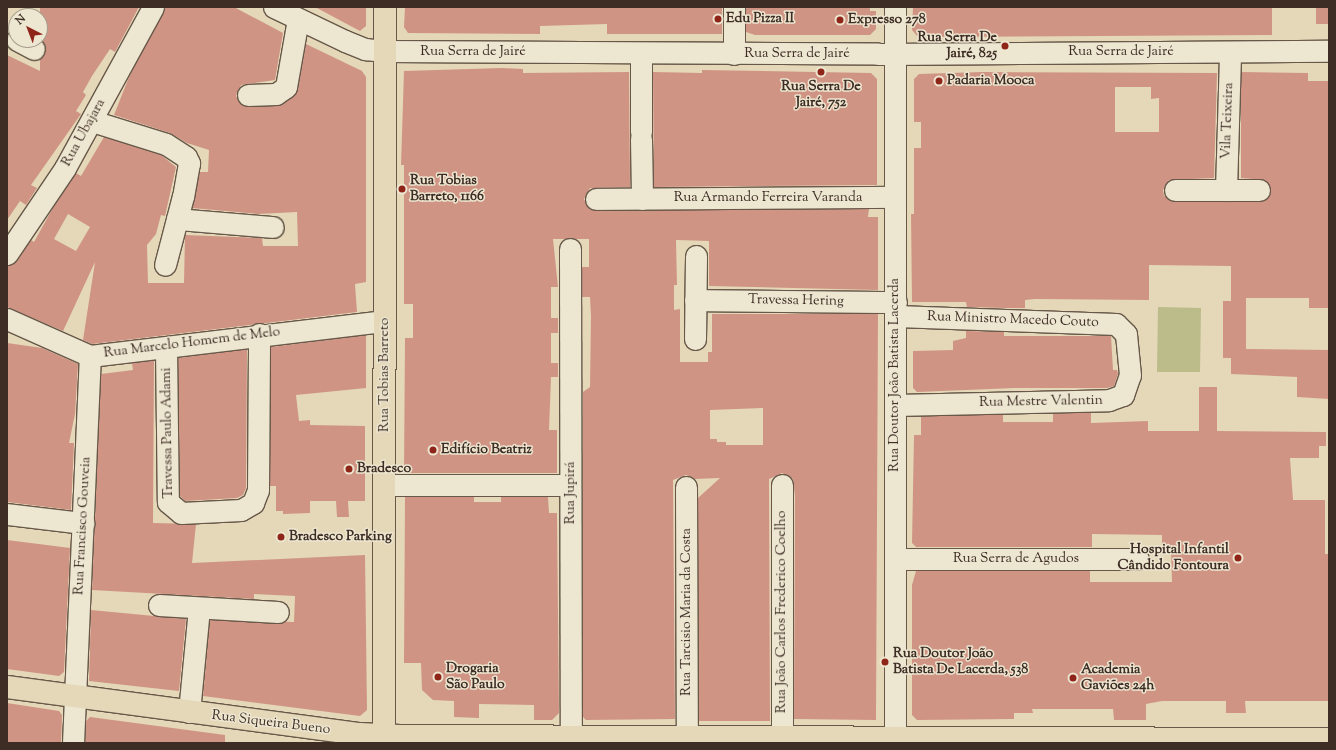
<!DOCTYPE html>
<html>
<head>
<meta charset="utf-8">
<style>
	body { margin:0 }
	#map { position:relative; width:1336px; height:750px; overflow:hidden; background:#e4d8b8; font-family:"Sorts Mill Goudy",serif }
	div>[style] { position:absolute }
	.green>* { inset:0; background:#bbbc8a }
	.building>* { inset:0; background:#d09484 }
	.roads { filter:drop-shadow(1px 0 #675849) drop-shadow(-1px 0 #675849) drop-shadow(0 1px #675849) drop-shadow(0 -1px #675849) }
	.minor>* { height:21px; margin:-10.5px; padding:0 10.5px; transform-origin:10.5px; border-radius:10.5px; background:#ede6d1 }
	.major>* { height:22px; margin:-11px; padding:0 11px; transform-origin:11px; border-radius:11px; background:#e4d8b8 }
	.dots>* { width:11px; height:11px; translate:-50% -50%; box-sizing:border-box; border:2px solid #ede6d1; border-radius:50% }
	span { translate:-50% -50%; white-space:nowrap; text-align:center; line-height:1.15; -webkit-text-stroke:3px #ede6d1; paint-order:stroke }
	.poi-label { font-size:14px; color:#3d2d24; font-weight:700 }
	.left { translate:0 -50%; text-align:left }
	.right { translate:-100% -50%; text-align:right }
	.street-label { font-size:14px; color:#3d2d24 }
	.frame { position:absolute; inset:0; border:8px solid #3d2d24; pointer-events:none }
	.north { position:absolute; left:8px; top:8px; width:40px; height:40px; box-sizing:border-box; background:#ede6d1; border:1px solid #a79c8c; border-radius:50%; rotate:318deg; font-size:11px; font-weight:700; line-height:16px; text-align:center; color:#3d2d24 }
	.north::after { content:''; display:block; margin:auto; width:14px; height:18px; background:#8f2418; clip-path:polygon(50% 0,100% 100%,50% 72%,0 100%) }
</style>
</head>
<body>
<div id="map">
	<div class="green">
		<i style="clip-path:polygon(1158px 307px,1201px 308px,1200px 372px,1157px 372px)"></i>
	</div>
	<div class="building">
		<i style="clip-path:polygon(40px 7px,139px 7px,115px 52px,110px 49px,92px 76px,83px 92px,86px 95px,76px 111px,81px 114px,31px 185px,37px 188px,26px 205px,20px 201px,7px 220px,7px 55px,40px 71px,40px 59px,46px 49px,40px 39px)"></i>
		<i style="clip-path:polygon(evenodd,165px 7px,234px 7px,283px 33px,275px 80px,241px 85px,236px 96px,243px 106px,277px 106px,293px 97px,298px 89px,306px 44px,362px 71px,366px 77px,366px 282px,355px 284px,357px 312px,92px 344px,83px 340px,95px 262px,63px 331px,7px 307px,7px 266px,17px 261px,31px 240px,34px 242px,54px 206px,76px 173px,81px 176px,104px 137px,161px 155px,176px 167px,165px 216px,161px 215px,156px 234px,147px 245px,148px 283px,184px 283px,185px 235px,262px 238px,263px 246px,298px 246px,297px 212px,258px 214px,192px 208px,200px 172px,208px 172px,209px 150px,187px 143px,170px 133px,114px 115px,129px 77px,165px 7px,68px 214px,90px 227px,76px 251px,54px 239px,68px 214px)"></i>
		<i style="clip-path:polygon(315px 7px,366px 7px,366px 26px,360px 31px)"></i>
		<i style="clip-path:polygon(405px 7px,722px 7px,722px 34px,607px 34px,607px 24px,540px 26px,540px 34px,408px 33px,404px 27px)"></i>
		<i style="clip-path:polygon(746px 7px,870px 7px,870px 11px,876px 11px,876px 29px,870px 35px,755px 35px,746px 32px)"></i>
		<i style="clip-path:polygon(913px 7px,1272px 7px,1272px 35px,918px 37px,912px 30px)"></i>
		<i style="clip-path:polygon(1316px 7px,1329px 7px,1329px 24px,1316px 24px)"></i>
		<i style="clip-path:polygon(evenodd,502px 68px,523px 69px,523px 73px,629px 72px,630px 187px,590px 188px,584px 199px,590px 210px,869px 209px,868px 217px,878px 217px,878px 290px,709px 286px,709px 241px,676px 240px,677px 285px,674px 285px,674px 310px,680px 309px,680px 362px,708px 362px,708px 352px,712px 352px,712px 314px,878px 314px,876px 720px,794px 719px,795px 496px,793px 479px,782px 473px,769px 479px,770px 721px,699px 721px,698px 498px,720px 478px,695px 479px,686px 475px,673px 480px,675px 719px,586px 720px,583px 717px,583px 392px,590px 387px,591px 316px,590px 297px,582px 297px,582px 267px,589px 267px,589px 239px,553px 239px,558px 287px,551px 287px,551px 318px,558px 318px,558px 333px,551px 333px,551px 363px,558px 363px,558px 377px,551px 377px,549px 430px,557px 430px,557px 473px,404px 473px,405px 338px,413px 338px,413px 304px,404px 304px,404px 165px,401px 165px,404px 71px,502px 68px,763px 408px,763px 445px,726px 445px,726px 442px,717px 442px,717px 439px,710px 439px,710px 410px,763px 408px)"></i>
		<i style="clip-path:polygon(702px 70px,871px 73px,877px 79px,877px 185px,654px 187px,653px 72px,702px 73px)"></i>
		<i style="clip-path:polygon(evenodd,982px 72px,1217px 73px,1214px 178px,1169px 180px,1163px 190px,1164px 196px,1175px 202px,1259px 202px,1270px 196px,1271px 190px,1265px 180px,1241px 178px,1241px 72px,1308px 73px,1308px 81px,1329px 81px,1329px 308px,1309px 308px,1309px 298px,1246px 298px,1246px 349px,1329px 350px,1329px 399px,1297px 397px,1297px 377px,1231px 374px,1231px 358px,1223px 358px,1223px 301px,1231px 301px,1231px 266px,1149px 265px,1149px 300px,1035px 299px,1025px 300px,1025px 308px,1005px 308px,967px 307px,966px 302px,912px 302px,911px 214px,914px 214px,914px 148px,921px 148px,921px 122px,914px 122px,914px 79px,919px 74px,982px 72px,1115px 87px,1151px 87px,1151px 99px,1159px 98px,1159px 132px,1115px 132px,1115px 87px)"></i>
		<i style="clip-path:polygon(966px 331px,1004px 332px,1004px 336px,1111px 336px,1113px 370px,1117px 370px,1118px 374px,1114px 386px,1107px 388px,1015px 388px,917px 392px,913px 388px,913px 351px,953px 350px,953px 341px,966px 338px)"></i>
		<i style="clip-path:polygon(366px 335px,366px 388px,296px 395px,299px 421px,310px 420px,310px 425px,365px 426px,365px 501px,348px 501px,349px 517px,337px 517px,336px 501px,310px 501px,310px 513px,283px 514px,283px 511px,276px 511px,276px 486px,270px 486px,271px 347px)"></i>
		<i style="clip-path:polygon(7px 343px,42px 348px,78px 364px,75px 414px,69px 443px,74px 443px,71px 510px,7px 502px)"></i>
		<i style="clip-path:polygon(247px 349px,246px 488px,243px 495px,237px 498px,185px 501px,180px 496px,178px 358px)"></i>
		<i style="clip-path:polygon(154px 360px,153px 523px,196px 524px,192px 563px,365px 555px,367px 710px,360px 716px,203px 696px,210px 620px,294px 622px,295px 596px,254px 594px,254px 599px,92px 590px,101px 374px,133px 370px,132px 363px)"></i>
		<i style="clip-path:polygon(1199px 387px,1217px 387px,1217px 431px,1326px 432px,1326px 446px,1319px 446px,1319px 458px,1290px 458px,1293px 500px,1325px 500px,1325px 554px,1329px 554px,1329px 701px,1245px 701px,1246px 713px,1226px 713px,1226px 701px,1162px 701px,1146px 704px,1146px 720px,1114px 720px,1113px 709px,1032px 709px,1033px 713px,1014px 713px,1014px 719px,917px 720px,912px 715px,912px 585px,916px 571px,1090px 571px,1090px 582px,1172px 582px,1171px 549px,1162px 549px,1162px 535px,1092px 534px,1092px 547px,916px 547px,912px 543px,914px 435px,921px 435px,921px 416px,1003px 414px,1003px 422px,1053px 422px,1053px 413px,1091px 412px,1091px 423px,1148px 421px,1148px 431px,1199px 431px)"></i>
		<i style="clip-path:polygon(405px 497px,474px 497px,474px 502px,501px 502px,501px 497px,548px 497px,549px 513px,557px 513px,559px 713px,552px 720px,534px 720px,534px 705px,479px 704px,479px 718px,454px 717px,454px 701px,433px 700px,422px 690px,421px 663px,404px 663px)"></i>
		<i style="clip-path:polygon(7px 540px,70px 548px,64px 672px,59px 676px,7px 669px)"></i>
		<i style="clip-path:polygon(91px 610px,186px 619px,179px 691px,89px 681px)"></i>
		<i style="clip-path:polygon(7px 703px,59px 711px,62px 715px,61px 743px,7px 743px)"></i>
		<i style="clip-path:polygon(90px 717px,225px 735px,225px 743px,85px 743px,86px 721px)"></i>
	</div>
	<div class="roads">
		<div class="minor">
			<i style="left:274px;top:7px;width:79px;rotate:25.6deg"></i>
			<i style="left:345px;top:41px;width:22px;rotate:22deg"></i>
			<i style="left:365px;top:49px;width:20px;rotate:6deg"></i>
			<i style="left:385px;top:51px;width:493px;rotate:0.3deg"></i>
			<i style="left:878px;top:54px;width:451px;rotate:-0.4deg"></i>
			<i style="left:734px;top:7px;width:47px;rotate:90deg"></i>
			<i style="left:17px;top:40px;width:19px;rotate:28deg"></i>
			<i style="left:641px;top:54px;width:78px;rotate:90deg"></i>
			<i style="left:248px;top:95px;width:28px;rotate:-2deg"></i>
			<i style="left:276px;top:94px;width:12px;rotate:-35deg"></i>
			<i style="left:286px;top:87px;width:69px;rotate:-80deg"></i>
			<i style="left:92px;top:121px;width:77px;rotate:17.3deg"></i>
			<i style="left:166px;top:144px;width:24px;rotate:33deg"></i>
			<i style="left:186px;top:157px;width:7px;rotate:63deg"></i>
			<i style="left:189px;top:163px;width:34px;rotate:100deg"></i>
			<i style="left:183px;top:196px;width:71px;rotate:104.6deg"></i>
			<i style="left:641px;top:139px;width:60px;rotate:89deg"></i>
			<i style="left:1175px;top:190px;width:84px"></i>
			<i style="left:1226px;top:190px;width:138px;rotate:-88.3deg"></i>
			<i style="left:596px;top:199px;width:299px;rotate:-0.4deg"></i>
			<i style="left:177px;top:219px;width:96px;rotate:4.8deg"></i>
			<i style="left:570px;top:249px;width:487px;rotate:89.9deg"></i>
			<i style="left:7px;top:254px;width:104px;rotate:-56deg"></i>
			<i style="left:65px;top:168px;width:183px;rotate:-61.3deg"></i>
			<i style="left:695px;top:300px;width:201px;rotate:0.6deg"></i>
			<i style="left:7px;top:319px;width:91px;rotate:24deg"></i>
			<i style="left:90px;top:356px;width:297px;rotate:-6.8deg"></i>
			<i style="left:695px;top:339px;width:83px;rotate:-89.3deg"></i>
			<i style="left:166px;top:348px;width:154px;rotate:89.3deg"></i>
			<i style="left:168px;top:502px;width:17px;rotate:40deg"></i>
			<i style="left:181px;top:513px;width:60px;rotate:-2.9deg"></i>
			<i style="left:241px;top:510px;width:14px;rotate:-30deg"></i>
			<i style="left:253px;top:503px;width:14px;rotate:-69deg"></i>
			<i style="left:258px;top:490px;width:156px;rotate:-89.6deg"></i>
			<i style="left:895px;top:405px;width:214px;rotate:-1.3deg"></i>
			<i style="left:1109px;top:400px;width:15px;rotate:-20deg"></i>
			<i style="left:1123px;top:395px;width:21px;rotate:-71deg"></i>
			<i style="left:1130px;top:375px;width:41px;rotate:-95.6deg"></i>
			<i style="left:1126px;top:334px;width:14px;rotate:-135deg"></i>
			<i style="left:1116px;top:324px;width:220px;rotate:-177.9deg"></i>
			<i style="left:385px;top:485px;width:185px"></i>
			<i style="left:686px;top:487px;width:251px;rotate:89.8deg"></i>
			<i style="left:7px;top:514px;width:77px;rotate:6.8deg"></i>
			<i style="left:895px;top:559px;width:243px"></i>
			<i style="left:159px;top:605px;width:119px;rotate:3.4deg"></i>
			<i style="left:189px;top:712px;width:104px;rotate:-84.5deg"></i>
			<i style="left:782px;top:738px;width:253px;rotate:-90deg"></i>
			<i style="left:73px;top:743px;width:387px;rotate:-87.5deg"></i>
			<i style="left:895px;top:743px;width:736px;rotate:-90deg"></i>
		</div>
		<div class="major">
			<i style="left:7px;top:687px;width:356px;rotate:7.6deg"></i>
			<i style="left:360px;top:734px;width:40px;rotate:2.9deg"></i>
			<i style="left:400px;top:736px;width:929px;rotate:0.19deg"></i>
			<i style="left:384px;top:743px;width:736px;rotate:-89.92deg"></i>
		</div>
	</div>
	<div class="dots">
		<i style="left:718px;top:19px;background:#8f2418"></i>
		<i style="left:840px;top:20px;background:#8f2418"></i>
		<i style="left:1005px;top:46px;background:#8f2418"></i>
		<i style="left:821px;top:72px;background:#8f2418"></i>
		<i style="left:939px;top:81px;background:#8f2418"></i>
		<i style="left:402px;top:189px;background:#8f2418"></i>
		<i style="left:433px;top:450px;background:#8f2418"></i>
		<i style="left:349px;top:469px;background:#8f2418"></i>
		<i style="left:281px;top:537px;background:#8f2418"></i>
		<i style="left:1238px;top:558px;background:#8f2418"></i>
		<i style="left:885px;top:662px;background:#8f2418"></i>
		<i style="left:438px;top:677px;background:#8f2418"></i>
		<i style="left:1073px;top:678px;background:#8f2418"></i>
	</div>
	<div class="poi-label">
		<span class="left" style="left:726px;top:19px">Edu Pizza II</span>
		<span class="left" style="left:848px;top:20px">Expresso 278</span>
		<span class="right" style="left:997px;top:46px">Rua Serra De<br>Jairé, 825</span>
		<span class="left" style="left:947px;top:81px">Padaria Mooca</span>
		<span style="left:821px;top:95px">Rua Serra De<br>Jairé, 752</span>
		<span class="left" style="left:410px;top:189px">Rua Tobias<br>Barreto, 1166</span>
		<span class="left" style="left:441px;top:450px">Edifício Beatriz</span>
		<span class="left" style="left:357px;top:469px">Bradesco</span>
		<span class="left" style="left:289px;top:537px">Bradesco Parking</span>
		<span class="right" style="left:1229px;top:558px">Hospital Infantil<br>Cândido Fontoura</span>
		<span class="left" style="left:893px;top:662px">Rua Doutor João<br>Batista De Lacerda, 538</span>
		<span class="left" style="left:446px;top:677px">Drogaria<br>São Paulo</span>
		<span class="left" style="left:1081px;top:678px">Academia<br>Gaviões 24h</span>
	</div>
	<div class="street-label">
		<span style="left:473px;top:52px">Rua Serra de Jairé</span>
		<span style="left:1121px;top:52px">Rua Serra de Jairé</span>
		<span style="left:797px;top:54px">Rua Serra de Jairé</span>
		<span style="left:1228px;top:121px;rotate:-88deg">Vila Teixeira</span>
		<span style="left:84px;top:133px;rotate:-61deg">Rua Ubajara</span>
		<span style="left:768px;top:198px">Rua Armando Ferreira Varanda</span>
		<span style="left:796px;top:301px;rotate:1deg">Travessa Hering</span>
		<span style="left:1013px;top:320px;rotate:2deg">Rua Ministro Macedo Couto</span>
		<span style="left:192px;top:343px;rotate:-7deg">Rua Marcelo Homem de Melo</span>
		<span style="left:385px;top:375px;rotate:-90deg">Rua Tobias Barreto</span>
		<span style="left:895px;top:375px;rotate:-90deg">Rua Doutor João Batista Lacerda</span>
		<span style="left:1041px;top:402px;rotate:-1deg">Rua Mestre Valentin</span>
		<span style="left:168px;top:433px;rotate:-91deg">Travessa Paulo Adami</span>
		<span style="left:571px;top:493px;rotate:-90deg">Rua Jupirá</span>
		<span style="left:83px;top:526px;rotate:-87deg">Rua Francisco Gouveia</span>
		<span style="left:1016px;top:559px">Rua Serra de Agudos</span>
		<span style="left:687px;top:612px;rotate:-90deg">Rua Tarcisio Maria da Costa</span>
		<span style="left:782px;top:612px;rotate:-90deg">Rua João Carlos Frederico Coelho</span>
		<span style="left:271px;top:723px;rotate:7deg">Rua Siqueira Bueno</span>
	</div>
	<div class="frame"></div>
	<div class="north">N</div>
</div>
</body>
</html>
